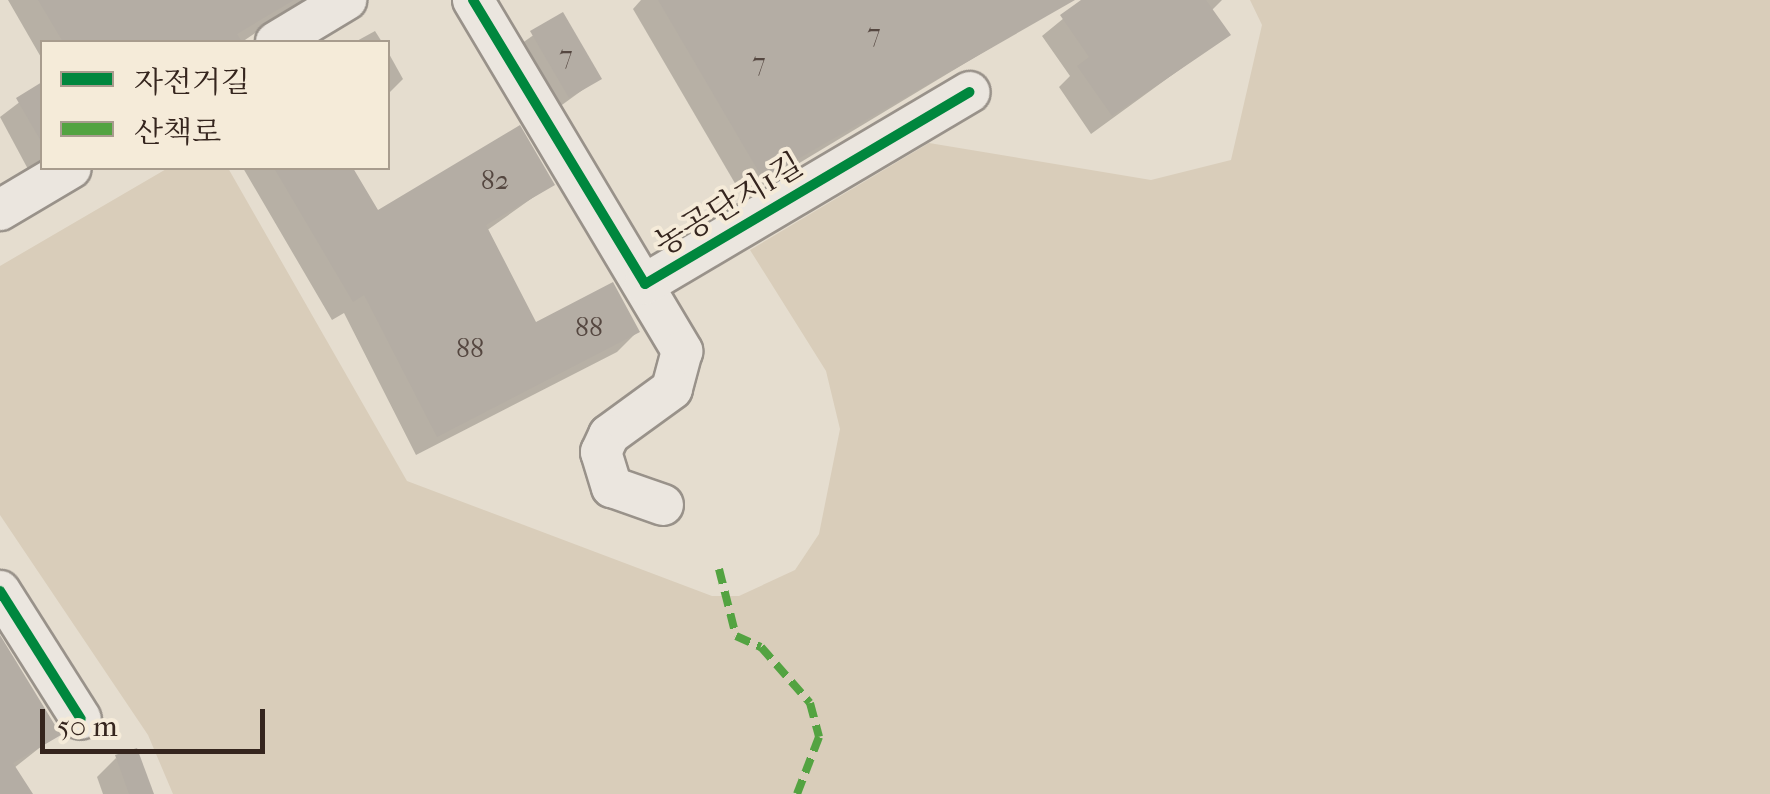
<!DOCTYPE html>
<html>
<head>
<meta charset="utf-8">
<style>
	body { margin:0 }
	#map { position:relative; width:1770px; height:794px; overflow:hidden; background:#e5ddcf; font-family:"IM FELL French Canon","Noto Serif KR",serif }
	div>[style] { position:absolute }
	.green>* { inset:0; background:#d9cdba }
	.shadow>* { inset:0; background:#0003 }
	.building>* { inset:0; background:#b4ada4 }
	.roads { filter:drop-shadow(2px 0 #99928a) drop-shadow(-2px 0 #99928a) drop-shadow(0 2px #99928a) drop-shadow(0 -2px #99928a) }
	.minor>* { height:40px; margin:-20px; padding:0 20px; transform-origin:20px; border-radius:20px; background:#ebe6df }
	.quiet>* { height:8px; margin-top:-4px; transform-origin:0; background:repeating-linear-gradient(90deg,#53a341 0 15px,transparent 0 23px) }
	.cycleway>* { height:10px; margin:-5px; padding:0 5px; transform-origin:5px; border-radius:5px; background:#00873e }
	span { translate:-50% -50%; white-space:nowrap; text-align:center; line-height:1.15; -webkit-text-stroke:8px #f5ebd9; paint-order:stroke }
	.number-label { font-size:28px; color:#554740 }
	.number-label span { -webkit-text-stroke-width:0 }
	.street-label { font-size:32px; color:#35251e }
	.legend { position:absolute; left:40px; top:40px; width:350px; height:130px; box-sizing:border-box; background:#f5ebd9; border:2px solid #a89c8e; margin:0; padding:12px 18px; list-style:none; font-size:30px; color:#35251e }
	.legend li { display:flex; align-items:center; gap:20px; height:50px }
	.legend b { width:50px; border:2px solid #a89c8e }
	.scale { position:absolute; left:40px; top:709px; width:225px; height:45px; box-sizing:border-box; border:5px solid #35251e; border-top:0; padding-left:12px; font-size:30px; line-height:35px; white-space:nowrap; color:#35251e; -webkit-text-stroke:8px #f5ebd9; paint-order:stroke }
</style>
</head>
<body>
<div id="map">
	<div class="green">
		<i style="clip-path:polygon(1250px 0,1770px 0,1770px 794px,173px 794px,148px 735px,0 515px,0 266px,168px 168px,228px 168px,407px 481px,712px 596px,739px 596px,795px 570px,819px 534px,840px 429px,826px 371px,750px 250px,929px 143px,1151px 180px,1231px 160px,1262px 25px)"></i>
	</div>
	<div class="shadow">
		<i style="clip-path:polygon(8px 0,304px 0,242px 42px,42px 42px,42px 59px)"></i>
		<i style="clip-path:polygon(641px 0,1054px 0,1058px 7px,743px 197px,633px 9px)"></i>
		<i style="clip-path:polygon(1086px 0,1222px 0,1211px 11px,1227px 35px,1091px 134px,1059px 87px,1070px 76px,1042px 36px)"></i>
		<i style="clip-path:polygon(562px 15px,599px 78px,555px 110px,518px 46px)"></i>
		<i style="clip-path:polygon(375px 31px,382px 42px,355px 42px)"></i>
		<i style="clip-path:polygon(388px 52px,403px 79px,388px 94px)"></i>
		<i style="clip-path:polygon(42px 85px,42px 164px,29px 171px,0 117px)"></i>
		<i style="clip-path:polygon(243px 168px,350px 168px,377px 214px,552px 184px,486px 231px,535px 326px,637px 332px,617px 352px,416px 455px,344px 313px,332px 320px)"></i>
		<i style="clip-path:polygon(0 641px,57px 734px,14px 768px,30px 794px,0 794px)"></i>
		<i style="clip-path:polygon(116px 758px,145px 794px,103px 794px,97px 777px)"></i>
	</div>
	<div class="building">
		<i style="clip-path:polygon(38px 0,294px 0,237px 34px,242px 42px,63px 42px)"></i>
		<i style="clip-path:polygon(658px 0,1075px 0,763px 179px)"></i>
		<i style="clip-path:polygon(1081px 0,1206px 0,1231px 35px,1112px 116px,1077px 66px,1089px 57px,1060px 15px)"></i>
		<i style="clip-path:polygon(563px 12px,602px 79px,569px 98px,530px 31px)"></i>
		<i style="clip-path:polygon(42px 82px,42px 143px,16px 98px)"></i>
		<i style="clip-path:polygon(520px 125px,555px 185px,486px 225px,536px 322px,613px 282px,640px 332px,437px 437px,364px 295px,353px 302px,274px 168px,353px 168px,378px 210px)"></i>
		<i style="clip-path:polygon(0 635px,61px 735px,13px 763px,33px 794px,0 794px)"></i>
		<i style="clip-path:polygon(137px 748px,154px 794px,129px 794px,115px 755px)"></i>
	</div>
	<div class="roads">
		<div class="minor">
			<i style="left:473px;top:0;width:409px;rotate:59.2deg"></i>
			<i style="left:682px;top:351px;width:39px;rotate:105deg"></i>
			<i style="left:672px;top:389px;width:78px;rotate:143.9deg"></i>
			<i style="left:609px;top:435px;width:19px;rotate:115deg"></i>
			<i style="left:601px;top:452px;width:37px;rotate:73deg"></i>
			<i style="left:612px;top:487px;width:54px;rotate:19.4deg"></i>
			<i style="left:276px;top:42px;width:82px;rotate:-31deg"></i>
			<i style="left:0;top:210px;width:82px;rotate:-30.6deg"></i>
			<i style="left:645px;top:284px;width:377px;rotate:-30.6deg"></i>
			<i style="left:0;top:591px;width:151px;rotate:57.7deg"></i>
		</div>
	</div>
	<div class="quiet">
		<i style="left:719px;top:569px;width:69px;rotate:75.8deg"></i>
		<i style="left:736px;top:636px;width:27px;rotate:24deg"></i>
		<i style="left:761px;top:647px;width:74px;rotate:48.8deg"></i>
		<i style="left:810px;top:703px;width:35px;rotate:75deg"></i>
		<i style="left:819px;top:737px;width:61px;rotate:111.1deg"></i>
	</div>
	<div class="cycleway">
		<i style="left:473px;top:0;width:332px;rotate:58.8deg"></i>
		<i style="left:645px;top:284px;width:377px;rotate:-30.6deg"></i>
		<i style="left:0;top:591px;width:151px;rotate:57.7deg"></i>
	</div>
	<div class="number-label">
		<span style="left:874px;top:33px">7</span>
		<span style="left:566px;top:55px">7</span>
		<span style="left:759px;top:62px">7</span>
		<span style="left:495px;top:180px">82</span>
		<span style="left:589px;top:327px">88</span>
		<span style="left:470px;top:348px">88</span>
	</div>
	<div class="street-label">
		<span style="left:729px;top:205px;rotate:-31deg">농공단지1길</span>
	</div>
	<ul class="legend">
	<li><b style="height:12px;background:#00873e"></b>자전거길</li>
	<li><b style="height:12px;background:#53a341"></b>산책로</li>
	</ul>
	<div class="scale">50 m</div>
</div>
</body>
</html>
